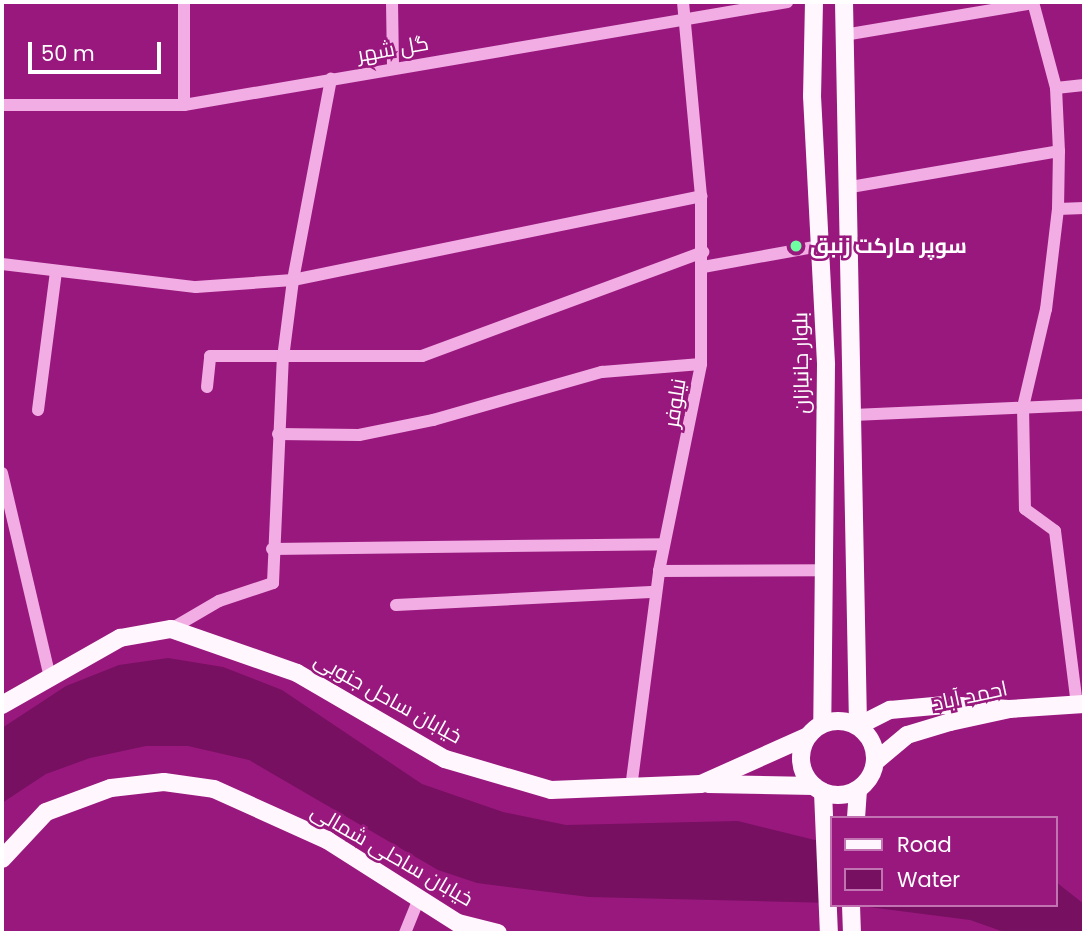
<!DOCTYPE html>
<html>
<head>
<meta charset="utf-8">
<style>
	body { margin:0 }
	#map { position:relative; width:1086px; height:935px; overflow:hidden; background:#99187e; font-family:Poppins,Cairo,sans-serif }
	div>[style] { position:absolute }
	.water>* { inset:0; background:#771060 }
	.minor>* { height:12px; margin:-6px; padding:0 6px; transform-origin:6px; border-radius:6px; background:#f1ade4 }
	.major>* { height:18px; margin:-9px; padding:0 9px; transform-origin:9px; border-radius:9px; background:#fff7fd }
	.major>.ring { margin:-9px; padding:0; box-sizing:content-box; background:none; border:18px solid #fff7fd; border-radius:50% }
	.dots>* { width:19px; height:19px; translate:-50% -50%; box-sizing:border-box; border:4px solid #99187e; border-radius:50% }
	span { translate:-50% -50%; white-space:nowrap; text-align:center; line-height:1.15; -webkit-text-stroke:5px #99187e; paint-order:stroke }
	.street-label { font-size:21px; color:#fff }
	.poi-label { font-size:21px; color:#fff; font-weight:700 }
	.left { translate:0 -50%; text-align:left }
	.frame { position:absolute; inset:0; border:4px solid #fff; pointer-events:none }
	.legend { position:absolute; left:830px; top:816px; width:228px; height:91px; box-sizing:border-box; background:#99187e; border:2px solid #c274b2; margin:0; padding:9px 12px; list-style:none; font-size:21px; color:#fff }
	.legend li { display:flex; align-items:center; gap:14px; height:35px }
	.legend b { width:35px; border:2px solid #c274b2 }
	.scale { position:absolute; left:28px; top:42px; width:133px; height:32px; box-sizing:border-box; border:4px solid #fff; border-top:0; padding-left:9px; font-size:21px; line-height:24px; white-space:nowrap; color:#fff; -webkit-text-stroke:5px #99187e; paint-order:stroke }
</style>
</head>
<body>
<div id="map">
	<div class="water">
		<i style="clip-path:polygon(168px 658px,223px 667px,282px 690px,422px 784px,503px 812px,566px 825px,738px 821px,823px 842px,832px 903px,589px 897px,477px 883px,438px 870px,249px 760px,188px 746px,146px 746px,90px 758px,46px 774px,2px 803px,2px 728px,66px 686px,119px 665px)"></i>
		<i style="clip-path:polygon(1056px 882px,1084px 904px,1084px 933px,1007px 933px,970px 920px,853px 905px,1056px 905px)"></i>
	</div>
	<div class="minor">
		<i style="left:392px;top:2px;width:67px;rotate:89.1deg"></i>
		<i style="left:1033px;top:2px;width:89px;rotate:75deg"></i>
		<i style="left:1056px;top:88px;width:63px;rotate:87.3deg"></i>
		<i style="left:1059px;top:151px;width:58px;rotate:91deg"></i>
		<i style="left:1058px;top:209px;width:101px;rotate:96.8deg"></i>
		<i style="left:1046px;top:309px;width:101px;rotate:103.2deg"></i>
		<i style="left:1023px;top:407px;width:102px;rotate:88.9deg"></i>
		<i style="left:1025px;top:509px;width:37px;rotate:36deg"></i>
		<i style="left:1055px;top:531px;width:175px;rotate:82.8deg"></i>
		<i style="left:844px;top:35px;width:192px;rotate:-9.6deg"></i>
		<i style="left:1056px;top:88px;width:28px;rotate:-6deg"></i>
		<i style="left:2px;top:105px;width:182px"></i>
		<i style="left:184px;top:105px;width:612px;rotate:-9.69deg"></i>
		<i style="left:184px;top:105px;width:103px;rotate:-90deg"></i>
		<i style="left:845px;top:188px;width:217px;rotate:-9.8deg"></i>
		<i style="left:1058px;top:209px;width:26px;rotate:-2deg"></i>
		<i style="left:2px;top:264px;width:195px;rotate:6.8deg"></i>
		<i style="left:196px;top:287px;width:97px;rotate:-4.1deg"></i>
		<i style="left:293px;top:280px;width:417px;rotate:-11.6deg"></i>
		<i style="left:703px;top:267px;width:119px;rotate:-10.2deg"></i>
		<i style="left:207px;top:387px;width:31px;rotate:-84deg"></i>
		<i style="left:210px;top:356px;width:212px"></i>
		<i style="left:422px;top:356px;width:300px;rotate:-20.3deg"></i>
		<i style="left:38px;top:410px;width:140px;rotate:-82.6deg"></i>
		<i style="left:853px;top:415px;width:231px;rotate:-2.5deg"></i>
		<i style="left:278px;top:434px;width:81px;rotate:0.7deg"></i>
		<i style="left:359px;top:435px;width:76px;rotate:-11.5deg"></i>
		<i style="left:433px;top:420px;width:176px;rotate:-15.9deg"></i>
		<i style="left:602px;top:372px;width:99px;rotate:-4.6deg"></i>
		<i style="left:2px;top:473px;width:210px;rotate:76.8deg"></i>
		<i style="left:272px;top:549px;width:392px;rotate:-0.7deg"></i>
		<i style="left:659px;top:571px;width:164px;rotate:-0.3deg"></i>
		<i style="left:396px;top:605px;width:260px;rotate:-2.9deg"></i>
		<i style="left:171px;top:629px;width:56px;rotate:-30.3deg"></i>
		<i style="left:219px;top:601px;width:57px;rotate:-18.4deg"></i>
		<i style="left:273px;top:583px;width:225px;rotate:-87.5deg"></i>
		<i style="left:283px;top:358px;width:79px;rotate:-82.7deg"></i>
		<i style="left:293px;top:280px;width:205px;rotate:-79.3deg"></i>
		<i style="left:631px;top:788px;width:219px;rotate:-82.6deg"></i>
		<i style="left:659px;top:571px;width:211px;rotate:-78.5deg"></i>
		<i style="left:701px;top:364px;width:168px;rotate:-90deg"></i>
		<i style="left:701px;top:196px;width:195px;rotate:-95.3deg"></i>
		<i style="left:405px;top:933px;width:37px;rotate:-68deg"></i>
	</div>
	<div class="major">
		<i style="left:814px;top:2px;width:94px;rotate:91.2deg"></i>
		<i style="left:812px;top:96px;width:269px;rotate:87deg"></i>
		<i style="left:826px;top:365px;width:358px;rotate:90.6deg"></i>
		<i style="left:844px;top:2px;width:724px;rotate:88.89deg"></i>
		<i style="left:858px;top:726px;width:36px;rotate:-27deg"></i>
		<i style="left:890px;top:710px;width:55px;rotate:-5.2deg"></i>
		<i style="left:945px;top:705px;width:64px;rotate:3.6deg"></i>
		<i style="left:2px;top:705px;width:136px;rotate:-29.6deg"></i>
		<i style="left:120px;top:638px;width:52px;rotate:-10deg"></i>
		<i style="left:171px;top:629px;width:133px;rotate:19.2deg"></i>
		<i style="left:297px;top:673px;width:171px;rotate:30.2deg"></i>
		<i style="left:445px;top:759px;width:110px;rotate:16.3deg"></i>
		<i style="left:551px;top:790px;width:150px;rotate:-2.3deg"></i>
		<i style="left:701px;top:784px;width:115px;rotate:-24.1deg"></i>
		<i class="ring" style="left:801px;top:721px;width:56px;height:56px"></i>
		<i style="left:876px;top:761px;width:40px;rotate:-40deg"></i>
		<i style="left:907px;top:735px;width:45px;rotate:-16.8deg"></i>
		<i style="left:950px;top:722px;width:60px;rotate:-12.4deg"></i>
		<i style="left:1009px;top:709px;width:75px;rotate:-3.8deg"></i>
		<i style="left:708px;top:784px;width:106px;rotate:1.1deg"></i>
		<i style="left:823px;top:792px;width:141px;rotate:87.6deg"></i>
		<i style="left:856px;top:818px;width:28px;rotate:-86deg"></i>
		<i style="left:2px;top:859px;width:64px;rotate:-46.9deg"></i>
		<i style="left:46px;top:812px;width:69px;rotate:-20.3deg"></i>
		<i style="left:111px;top:788px;width:53px;rotate:-6.5deg"></i>
		<i style="left:164px;top:782px;width:50px;rotate:8deg"></i>
		<i style="left:214px;top:789px;width:124px;rotate:24.3deg"></i>
		<i style="left:327px;top:840px;width:155px;rotate:32.4deg"></i>
		<i style="left:458px;top:923px;width:41px;rotate:14deg"></i>
		<i style="left:851px;top:905px;width:28px;rotate:88deg"></i>
	</div>
	<div class="dots">
		<i style="left:796px;top:246px;background:#6dffa1"></i>
	</div>
	<div class="street-label">
		<span style="left:393px;top:49px;rotate:-10deg">گل شهر</span>
		<span style="left:801px;top:363px;rotate:-91deg">بلوار جانبازان</span>
		<span style="left:675px;top:403px;rotate:-81deg">نیلوفر</span>
		<span style="left:970px;top:696px;rotate:-12deg">احمد آباد</span>
		<span style="left:388px;top:698px;rotate:29deg">خیابان ساحل جنوبی</span>
		<span style="left:392px;top:855px;rotate:30deg">خیابان ساحلی شمالی</span>
	</div>
	<div class="poi-label">
		<span class="left" style="left:810px;top:246px">سوپر مارکت زنبق</span>
	</div>
	<div class="frame"></div>
	<ul class="legend">
	<li><b style="height:9px;background:#fff7fd"></b>Road</li>
	<li><b style="height:19px;background:#771060"></b>Water</li>
	</ul>
	<div class="scale">50 m</div>
</div>
</body>
</html>
